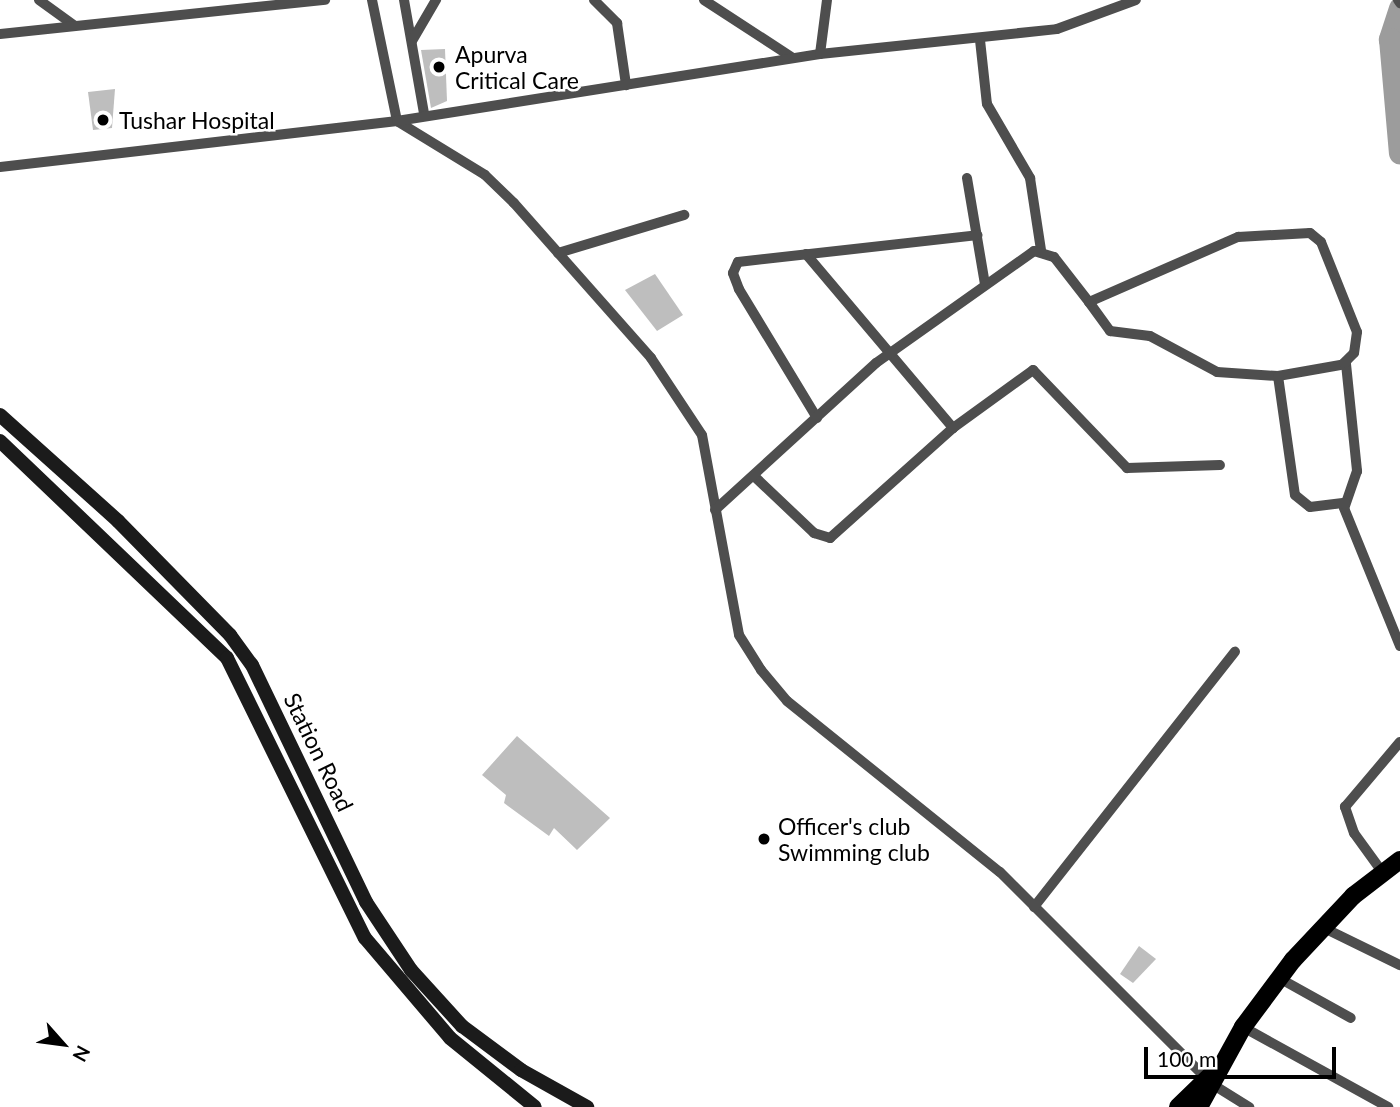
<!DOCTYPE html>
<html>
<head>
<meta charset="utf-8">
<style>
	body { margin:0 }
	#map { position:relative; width:1400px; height:1107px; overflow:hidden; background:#fff; font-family:Lato,sans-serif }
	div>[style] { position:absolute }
	.river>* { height:23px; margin:-11.5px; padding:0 11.5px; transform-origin:11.5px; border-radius:11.5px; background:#9c9c9c }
	.building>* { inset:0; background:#bebebe }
	.minor>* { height:10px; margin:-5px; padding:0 5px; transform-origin:5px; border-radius:5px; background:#4e4e4e }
	.secondary>* { height:14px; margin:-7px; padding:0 7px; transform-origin:7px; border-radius:7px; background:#1b1b1b }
	.primary>* { height:18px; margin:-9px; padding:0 9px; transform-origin:9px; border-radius:9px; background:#000 }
	.dots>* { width:19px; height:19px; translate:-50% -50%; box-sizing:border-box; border:4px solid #fff; border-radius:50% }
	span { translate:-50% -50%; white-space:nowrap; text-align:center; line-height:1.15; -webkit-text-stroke:5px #fff; paint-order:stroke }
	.poi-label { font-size:23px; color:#000 }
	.left { translate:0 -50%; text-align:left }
	.street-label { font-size:23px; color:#000 }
	.north { position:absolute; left:28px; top:1009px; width:70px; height:70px; -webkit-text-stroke:5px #fff; paint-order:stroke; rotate:118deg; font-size:19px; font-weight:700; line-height:28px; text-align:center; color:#000 }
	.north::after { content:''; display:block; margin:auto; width:24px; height:32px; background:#000; clip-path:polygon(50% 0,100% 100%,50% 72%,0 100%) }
	.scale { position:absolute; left:1144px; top:1047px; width:192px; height:32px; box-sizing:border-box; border:4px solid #000; border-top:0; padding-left:9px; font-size:21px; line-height:24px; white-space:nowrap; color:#000; -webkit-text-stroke:5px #fff; paint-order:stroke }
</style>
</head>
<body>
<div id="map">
	<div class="river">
		<i style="left:1400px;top:8px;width:33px;rotate:108deg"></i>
		<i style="left:1390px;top:39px;width:114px;rotate:85deg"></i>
	</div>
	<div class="building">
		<i style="clip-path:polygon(445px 49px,447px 101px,431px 108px,421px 50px)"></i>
		<i style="clip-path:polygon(115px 89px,112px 128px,93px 130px,88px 92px)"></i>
		<i style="clip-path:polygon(655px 274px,683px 315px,657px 331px,625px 290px)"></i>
		<i style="clip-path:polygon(517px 736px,610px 818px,577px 850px,554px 828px,549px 836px,504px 803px,506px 795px,482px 775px)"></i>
		<i style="clip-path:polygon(1139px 946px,1156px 959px,1133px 983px,1120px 974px)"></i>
	</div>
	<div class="minor">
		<i style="left:39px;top:0;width:44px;rotate:35.8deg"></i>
		<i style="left:372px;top:0;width:124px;rotate:78.3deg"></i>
		<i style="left:397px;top:121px;width:103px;rotate:31.5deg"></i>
		<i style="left:485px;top:175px;width:40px;rotate:44deg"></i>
		<i style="left:514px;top:203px;width:207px;rotate:48.5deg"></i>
		<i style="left:651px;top:358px;width:92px;rotate:56.5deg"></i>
		<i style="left:702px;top:435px;width:203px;rotate:79.5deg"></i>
		<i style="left:739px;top:635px;width:41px;rotate:57.8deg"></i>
		<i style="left:761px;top:670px;width:40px;rotate:50deg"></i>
		<i style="left:787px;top:701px;width:273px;rotate:38.8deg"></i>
		<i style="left:1000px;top:872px;width:300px;rotate:45deg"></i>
		<i style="left:1212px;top:1084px;width:44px;rotate:31.9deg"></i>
		<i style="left:404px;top:0;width:116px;rotate:80deg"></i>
		<i style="left:594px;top:0;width:33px;rotate:45deg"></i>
		<i style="left:617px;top:23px;width:63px;rotate:81.7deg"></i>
		<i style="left:704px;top:0;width:106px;rotate:33.1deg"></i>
		<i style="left:1398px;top:0;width:4px;rotate:56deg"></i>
		<i style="left:0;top:34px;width:327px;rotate:-6deg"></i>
		<i style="left:980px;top:40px;width:64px;rotate:83.8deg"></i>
		<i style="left:987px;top:104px;width:86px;rotate:59.8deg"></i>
		<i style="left:1030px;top:178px;width:73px;rotate:81.3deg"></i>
		<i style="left:412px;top:41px;width:48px;rotate:-59.7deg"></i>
		<i style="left:820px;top:54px;width:54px;rotate:-82.6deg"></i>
		<i style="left:0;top:167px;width:400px;rotate:-6.6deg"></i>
		<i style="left:397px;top:121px;width:428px;rotate:-9deg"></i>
		<i style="left:820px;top:54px;width:238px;rotate:-6deg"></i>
		<i style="left:1057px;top:29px;width:84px;rotate:-20.2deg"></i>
		<i style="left:967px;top:178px;width:108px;rotate:80.4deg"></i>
		<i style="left:558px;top:253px;width:132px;rotate:-16.8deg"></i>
		<i style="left:806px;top:254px;width:228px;rotate:49.8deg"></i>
		<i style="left:1089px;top:302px;width:36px;rotate:54deg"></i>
		<i style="left:1110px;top:331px;width:40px;rotate:7.1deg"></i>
		<i style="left:1150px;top:336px;width:76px;rotate:28.2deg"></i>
		<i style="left:1217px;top:372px;width:61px;rotate:3.8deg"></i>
		<i style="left:1278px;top:376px;width:69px;rotate:-10deg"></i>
		<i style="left:1346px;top:364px;width:108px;rotate:84.1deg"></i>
		<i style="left:1357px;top:471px;width:39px;rotate:109deg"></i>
		<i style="left:1344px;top:508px;width:149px;rotate:67.9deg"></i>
		<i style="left:1278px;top:376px;width:120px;rotate:81.9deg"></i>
		<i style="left:1295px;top:495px;width:19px;rotate:39deg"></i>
		<i style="left:1310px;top:507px;width:35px;rotate:-7deg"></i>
		<i style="left:817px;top:418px;width:151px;rotate:-121.2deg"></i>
		<i style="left:739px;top:289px;width:17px;rotate:-111deg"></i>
		<i style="left:733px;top:273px;width:12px;rotate:-66deg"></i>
		<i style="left:738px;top:262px;width:241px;rotate:-6.4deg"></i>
		<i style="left:754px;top:476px;width:83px;rotate:43.5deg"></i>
		<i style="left:814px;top:533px;width:17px;rotate:17deg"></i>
		<i style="left:830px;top:538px;width:165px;rotate:-41.8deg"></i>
		<i style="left:953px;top:428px;width:99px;rotate:-35.9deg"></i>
		<i style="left:1033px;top:370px;width:136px;rotate:46.2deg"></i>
		<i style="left:1127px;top:468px;width:93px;rotate:-1.8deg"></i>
		<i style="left:715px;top:510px;width:218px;rotate:-42.4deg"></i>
		<i style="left:876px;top:363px;width:194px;rotate:-35.3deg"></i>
		<i style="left:1034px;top:251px;width:21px;rotate:17deg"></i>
		<i style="left:1054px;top:257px;width:57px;rotate:52.1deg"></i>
		<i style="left:1089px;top:302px;width:163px;rotate:-23.6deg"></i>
		<i style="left:1238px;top:237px;width:72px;rotate:-3.2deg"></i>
		<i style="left:1310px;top:233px;width:14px;rotate:39deg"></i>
		<i style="left:1321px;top:242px;width:97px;rotate:68.2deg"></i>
		<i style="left:1357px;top:332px;width:21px;rotate:98deg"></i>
		<i style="left:1354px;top:353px;width:14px;rotate:135deg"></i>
		<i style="left:1383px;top:873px;width:49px;rotate:-125.9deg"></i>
		<i style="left:1354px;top:833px;width:28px;rotate:-109deg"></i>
		<i style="left:1345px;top:807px;width:85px;rotate:-49.8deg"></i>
		<i style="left:1034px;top:907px;width:325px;rotate:-51.8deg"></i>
		<i style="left:1322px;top:927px;width:87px;rotate:26deg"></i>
		<i style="left:1279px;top:978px;width:82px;rotate:29.1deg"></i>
		<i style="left:1243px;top:1027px;width:166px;rotate:28.9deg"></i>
	</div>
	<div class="secondary">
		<i style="left:0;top:415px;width:159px;rotate:41.9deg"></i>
		<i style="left:118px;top:521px;width:160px;rotate:45.5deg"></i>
		<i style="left:230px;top:635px;width:37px;rotate:54deg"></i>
		<i style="left:252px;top:665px;width:263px;rotate:64.3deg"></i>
		<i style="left:366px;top:902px;width:82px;rotate:56.5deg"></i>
		<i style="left:411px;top:970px;width:76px;rotate:47.7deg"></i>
		<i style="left:462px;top:1026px;width:74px;rotate:36.7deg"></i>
		<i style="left:521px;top:1070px;width:76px;rotate:29.3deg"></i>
		<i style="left:0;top:441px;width:314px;rotate:43.7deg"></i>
		<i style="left:227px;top:658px;width:312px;rotate:63.8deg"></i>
		<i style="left:365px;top:938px;width:131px;rotate:49.6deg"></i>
		<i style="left:450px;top:1038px;width:109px;rotate:39.1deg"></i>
	</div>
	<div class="primary">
		<i style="left:1178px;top:1107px;width:46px;rotate:-44.1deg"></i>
		<i style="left:1199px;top:1107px;width:91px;rotate:-61.2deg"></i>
		<i style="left:1243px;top:1027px;width:84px;rotate:-53.3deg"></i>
		<i style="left:1293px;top:960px;width:88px;rotate:-46.8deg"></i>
		<i style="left:1353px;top:896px;width:59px;rotate:-37.5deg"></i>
	</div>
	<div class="dots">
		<i style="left:439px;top:67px;background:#000"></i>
		<i style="left:103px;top:120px;background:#000"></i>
		<i style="left:764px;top:839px;background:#000"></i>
	</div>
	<div class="poi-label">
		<span class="left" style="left:455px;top:67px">Apurva<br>Critical Care</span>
		<span class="left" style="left:119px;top:120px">Tushar Hospital</span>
		<span class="left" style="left:778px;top:839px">Officer's club<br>Swimming club</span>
	</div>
	<div class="street-label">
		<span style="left:319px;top:752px;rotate:64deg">Station Road</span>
	</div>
	<div class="north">N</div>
	<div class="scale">100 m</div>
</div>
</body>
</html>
